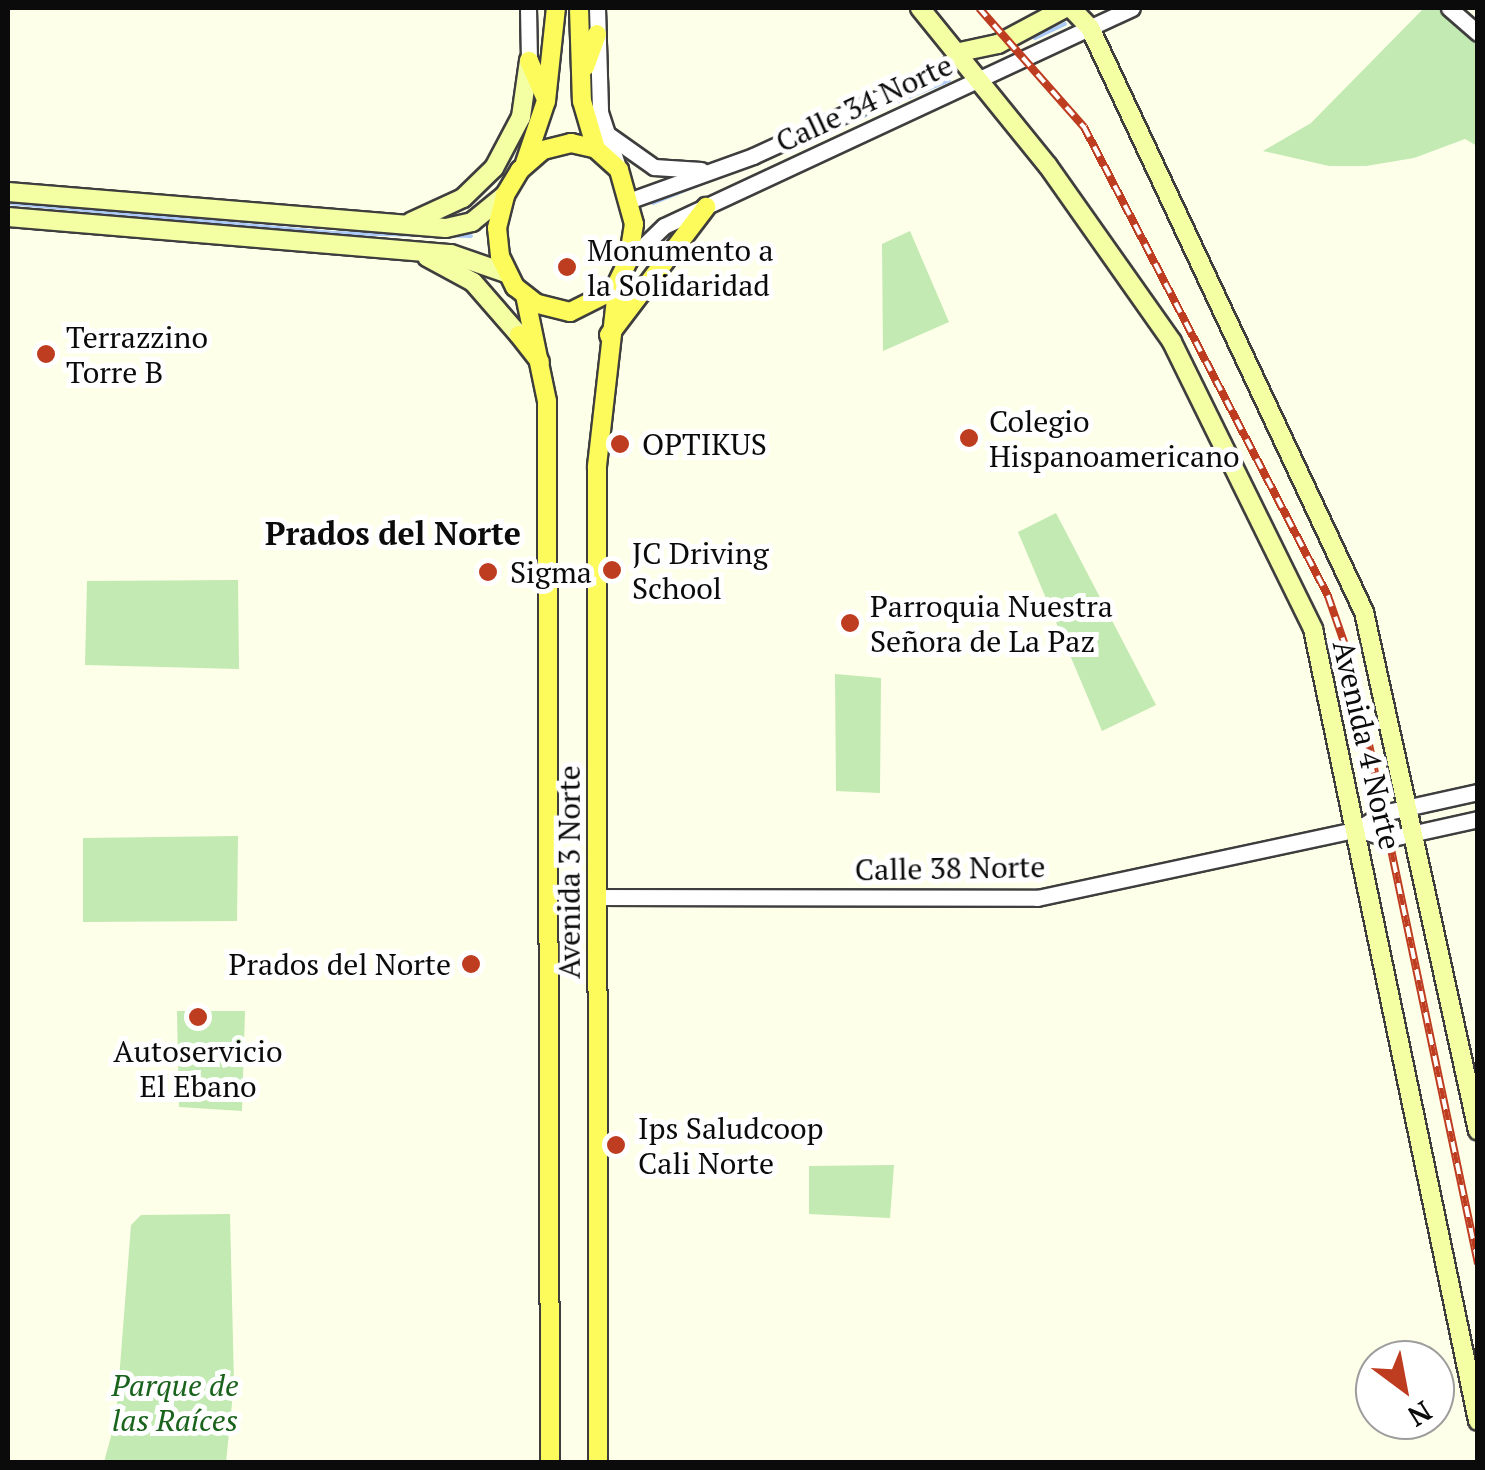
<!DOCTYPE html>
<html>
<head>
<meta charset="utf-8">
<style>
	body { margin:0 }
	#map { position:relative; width:1485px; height:1470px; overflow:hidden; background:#feffe9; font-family:"PT Serif",serif }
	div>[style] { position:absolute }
	.green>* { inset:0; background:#c2eab2 }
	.stream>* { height:4px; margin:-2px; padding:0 2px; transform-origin:2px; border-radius:2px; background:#accaf8 }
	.roads { filter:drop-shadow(2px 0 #3e3e3e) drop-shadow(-2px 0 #3e3e3e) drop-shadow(0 2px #3e3e3e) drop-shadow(0 -2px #3e3e3e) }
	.tertiary>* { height:15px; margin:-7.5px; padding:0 7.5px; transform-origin:7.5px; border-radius:7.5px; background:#fff }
	.secondary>* { height:18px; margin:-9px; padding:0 9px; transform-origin:9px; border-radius:9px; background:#f4ffa4 }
	.primary>* { height:18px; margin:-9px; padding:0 9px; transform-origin:9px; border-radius:9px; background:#fdfb5b }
	.rail>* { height:8px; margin-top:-4px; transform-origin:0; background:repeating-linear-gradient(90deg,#fff 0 11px,#be3c20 0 22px); box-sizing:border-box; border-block:2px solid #be3c20 }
	.dots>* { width:28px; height:28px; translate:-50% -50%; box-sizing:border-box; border:5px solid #fff; border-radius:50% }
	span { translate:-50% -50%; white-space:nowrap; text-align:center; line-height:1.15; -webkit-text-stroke:10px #fff; paint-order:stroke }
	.street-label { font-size:30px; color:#0b0b0b }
	.poi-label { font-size:30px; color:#0b0b0b }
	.left { translate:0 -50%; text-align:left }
	.right { translate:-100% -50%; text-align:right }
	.park-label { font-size:30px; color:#1a631c; font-style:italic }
	.neighbourhood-label { font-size:32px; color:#0b0b0b; font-weight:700 }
	.frame { position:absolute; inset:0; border:10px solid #0b0b0b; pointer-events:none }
	.north { position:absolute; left:1355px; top:1340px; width:100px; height:100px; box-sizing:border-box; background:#fff; border:2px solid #9d9d9d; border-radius:50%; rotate:148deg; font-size:28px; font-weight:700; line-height:40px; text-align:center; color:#0b0b0b }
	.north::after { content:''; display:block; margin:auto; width:35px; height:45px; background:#be3c20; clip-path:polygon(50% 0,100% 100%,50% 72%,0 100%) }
</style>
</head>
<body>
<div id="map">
	<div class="green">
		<i style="clip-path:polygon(1424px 8px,1449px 8px,1477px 33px,1477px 146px,1465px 139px,1414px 158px,1366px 166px,1329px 166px,1263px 151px,1311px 123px)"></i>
		<i style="clip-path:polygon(910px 231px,949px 322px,883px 351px,882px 244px)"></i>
		<i style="clip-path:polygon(1056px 513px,1156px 705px,1102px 731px,1018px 532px)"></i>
		<i style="clip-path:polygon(238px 580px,239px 669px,85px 665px,87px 581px)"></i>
		<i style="clip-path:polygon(835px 674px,881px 678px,880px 793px,836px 791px)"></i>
		<i style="clip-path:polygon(238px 836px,237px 921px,83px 922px,83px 838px)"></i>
		<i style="clip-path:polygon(177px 1011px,245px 1011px,242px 1111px,179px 1107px)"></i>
		<i style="clip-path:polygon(894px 1165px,890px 1218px,809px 1214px,809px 1166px)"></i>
		<i style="clip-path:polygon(230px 1214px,234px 1384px,226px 1462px,104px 1462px,116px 1418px,131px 1225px,141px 1215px)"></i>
	</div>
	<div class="stream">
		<i style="left:1035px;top:38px;width:33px;rotate:-25deg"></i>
		<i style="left:774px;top:154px;width:190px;rotate:-22.9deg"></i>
		<i style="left:8px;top:203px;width:326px;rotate:5.3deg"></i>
		<i style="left:333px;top:233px;width:138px;rotate:1.2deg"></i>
		<i style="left:653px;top:203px;width:81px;rotate:-21.8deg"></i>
	</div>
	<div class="roads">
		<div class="tertiary">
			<i style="left:528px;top:8px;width:53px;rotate:88.9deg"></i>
			<i style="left:597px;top:8px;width:104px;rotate:88.3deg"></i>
			<i style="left:600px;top:112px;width:61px;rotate:71.9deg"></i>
			<i style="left:1449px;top:8px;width:38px;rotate:41deg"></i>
			<i style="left:610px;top:136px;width:54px;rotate:35.2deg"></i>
			<i style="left:654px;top:167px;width:47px;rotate:3.7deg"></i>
			<i style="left:631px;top:200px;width:130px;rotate:-19.8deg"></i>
			<i style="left:753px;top:156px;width:211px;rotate:-24.6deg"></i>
			<i style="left:945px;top:68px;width:22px;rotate:-47deg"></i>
			<i style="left:628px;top:261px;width:50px;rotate:-44.2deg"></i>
			<i style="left:664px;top:226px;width:516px;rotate:-24.98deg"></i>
			<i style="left:1358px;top:829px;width:32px;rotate:18deg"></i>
			<i style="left:1388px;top:839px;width:92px;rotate:-12.5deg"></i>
			<i style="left:597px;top:897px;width:440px;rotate:0.1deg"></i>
			<i style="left:1037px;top:898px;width:328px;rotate:-12.1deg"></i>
			<i style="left:1358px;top:829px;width:30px;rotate:-33deg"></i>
			<i style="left:1383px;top:813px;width:97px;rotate:-12.5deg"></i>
		</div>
		<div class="secondary">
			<i style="left:920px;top:8px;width:203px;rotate:51deg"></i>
			<i style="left:1048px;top:166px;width:215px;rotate:54.8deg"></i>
			<i style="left:1172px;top:342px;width:320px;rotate:63.8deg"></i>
			<i style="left:1313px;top:629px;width:809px;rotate:78.23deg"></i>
			<i style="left:1071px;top:8px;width:28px;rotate:46deg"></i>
			<i style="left:1090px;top:28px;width:645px;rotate:64.87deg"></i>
			<i style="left:1364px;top:612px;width:531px;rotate:77.61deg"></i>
			<i style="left:960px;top:52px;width:39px;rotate:-12deg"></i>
			<i style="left:998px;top:44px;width:76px;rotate:-28.2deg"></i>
			<i style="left:8px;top:192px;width:439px;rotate:4.7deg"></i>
			<i style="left:446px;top:228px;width:27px;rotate:-13deg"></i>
			<i style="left:472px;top:222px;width:43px;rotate:-39.3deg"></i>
			<i style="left:8px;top:217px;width:445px;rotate:4.8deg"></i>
			<i style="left:451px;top:254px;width:58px;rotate:19.1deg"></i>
			<i style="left:411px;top:222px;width:57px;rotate:-24.8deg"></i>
			<i style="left:463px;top:198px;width:43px;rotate:-44.1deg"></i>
			<i style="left:494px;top:168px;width:58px;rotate:-62.1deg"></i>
			<i style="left:521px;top:117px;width:57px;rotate:-81.9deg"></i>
			<i style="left:427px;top:257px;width:52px;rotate:28.5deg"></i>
			<i style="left:473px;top:282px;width:70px;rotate:49deg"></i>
		</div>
		<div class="primary">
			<i style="left:579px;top:8px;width:93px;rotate:88.2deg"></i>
			<i style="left:582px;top:101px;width:50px;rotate:73.7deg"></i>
			<i style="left:529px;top:61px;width:39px;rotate:66deg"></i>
			<i style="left:585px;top:67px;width:35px;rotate:-70deg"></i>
			<i style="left:571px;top:143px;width:26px;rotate:13deg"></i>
			<i style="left:596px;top:149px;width:31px;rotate:42deg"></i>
			<i style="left:619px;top:170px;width:56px;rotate:74.5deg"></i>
			<i style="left:634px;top:224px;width:37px;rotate:99deg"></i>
			<i style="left:628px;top:261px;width:32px;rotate:116deg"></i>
			<i style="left:614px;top:290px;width:49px;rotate:153.4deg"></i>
			<i style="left:570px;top:312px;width:34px;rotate:-166deg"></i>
			<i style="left:537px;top:304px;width:28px;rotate:-142deg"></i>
			<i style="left:515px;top:287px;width:34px;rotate:-116deg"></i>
			<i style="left:500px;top:256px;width:28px;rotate:-96deg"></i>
			<i style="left:497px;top:228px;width:34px;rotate:-76deg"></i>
			<i style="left:505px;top:195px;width:29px;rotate:-59deg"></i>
			<i style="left:520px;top:170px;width:30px;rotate:-41deg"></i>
			<i style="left:543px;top:150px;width:29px;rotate:-14deg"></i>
			<i style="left:525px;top:163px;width:65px;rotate:-71.3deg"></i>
			<i style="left:546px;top:101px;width:94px;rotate:-83.9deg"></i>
			<i style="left:525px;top:295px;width:108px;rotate:78.3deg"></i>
			<i style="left:547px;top:401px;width:1061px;rotate:89.84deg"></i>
			<i style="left:519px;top:335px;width:34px;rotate:52deg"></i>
			<i style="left:609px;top:335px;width:161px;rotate:-52.8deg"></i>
			<i style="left:598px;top:1462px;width:996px;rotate:-90.06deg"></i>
			<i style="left:597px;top:466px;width:184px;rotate:-83.5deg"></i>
		</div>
	</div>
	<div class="rail">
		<i style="left:979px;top:8px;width:159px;rotate:48.6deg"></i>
		<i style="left:1084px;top:127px;width:529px;rotate:62.51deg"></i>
		<i style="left:1328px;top:596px;width:76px;rotate:70.9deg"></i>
		<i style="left:1353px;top:668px;width:609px;rotate:78.15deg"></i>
	</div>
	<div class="dots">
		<i style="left:567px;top:267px;background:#be3c20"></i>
		<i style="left:46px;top:354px;background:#be3c20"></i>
		<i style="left:969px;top:438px;background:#be3c20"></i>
		<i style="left:620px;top:444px;background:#be3c20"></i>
		<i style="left:612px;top:570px;background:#be3c20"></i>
		<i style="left:488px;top:572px;background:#be3c20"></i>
		<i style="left:850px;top:623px;background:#be3c20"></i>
		<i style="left:471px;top:964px;background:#be3c20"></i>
		<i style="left:198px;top:1017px;background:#be3c20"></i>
		<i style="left:616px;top:1145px;background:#be3c20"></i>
	</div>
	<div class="street-label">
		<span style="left:864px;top:103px;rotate:-25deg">Calle 34 Norte</span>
		<span style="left:1367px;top:745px;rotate:77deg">Avenida 4 Norte</span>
		<span style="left:950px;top:868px;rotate:-1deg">Calle 38 Norte</span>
		<span style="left:569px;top:872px;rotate:-90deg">Avenida 3 Norte</span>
	</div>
	<div class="poi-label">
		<span class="left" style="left:587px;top:267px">Monumento a<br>la Solidaridad</span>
		<span class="left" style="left:66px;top:354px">Terrazzino<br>Torre B</span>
		<span class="left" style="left:989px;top:438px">Colegio<br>Hispanoamericano</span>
		<span class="left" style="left:642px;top:444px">OPTIKUS</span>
		<span class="left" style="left:632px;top:570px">JC Driving<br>School</span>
		<span class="left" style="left:510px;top:572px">Sigma</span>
		<span class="left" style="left:870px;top:623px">Parroquia Nuestra<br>Señora de La Paz</span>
		<span class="right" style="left:451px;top:964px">Prados del Norte</span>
		<span style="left:198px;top:1068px">Autoservicio<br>El Ebano</span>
		<span class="left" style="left:638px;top:1145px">Ips Saludcoop<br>Cali Norte</span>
	</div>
	<div class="park-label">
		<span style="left:175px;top:1402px">Parque de<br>las Raíces</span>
	</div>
	<div class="neighbourhood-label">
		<span style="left:393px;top:533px">Prados del Norte</span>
	</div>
	<div class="frame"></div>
	<div class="north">N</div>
</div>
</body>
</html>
